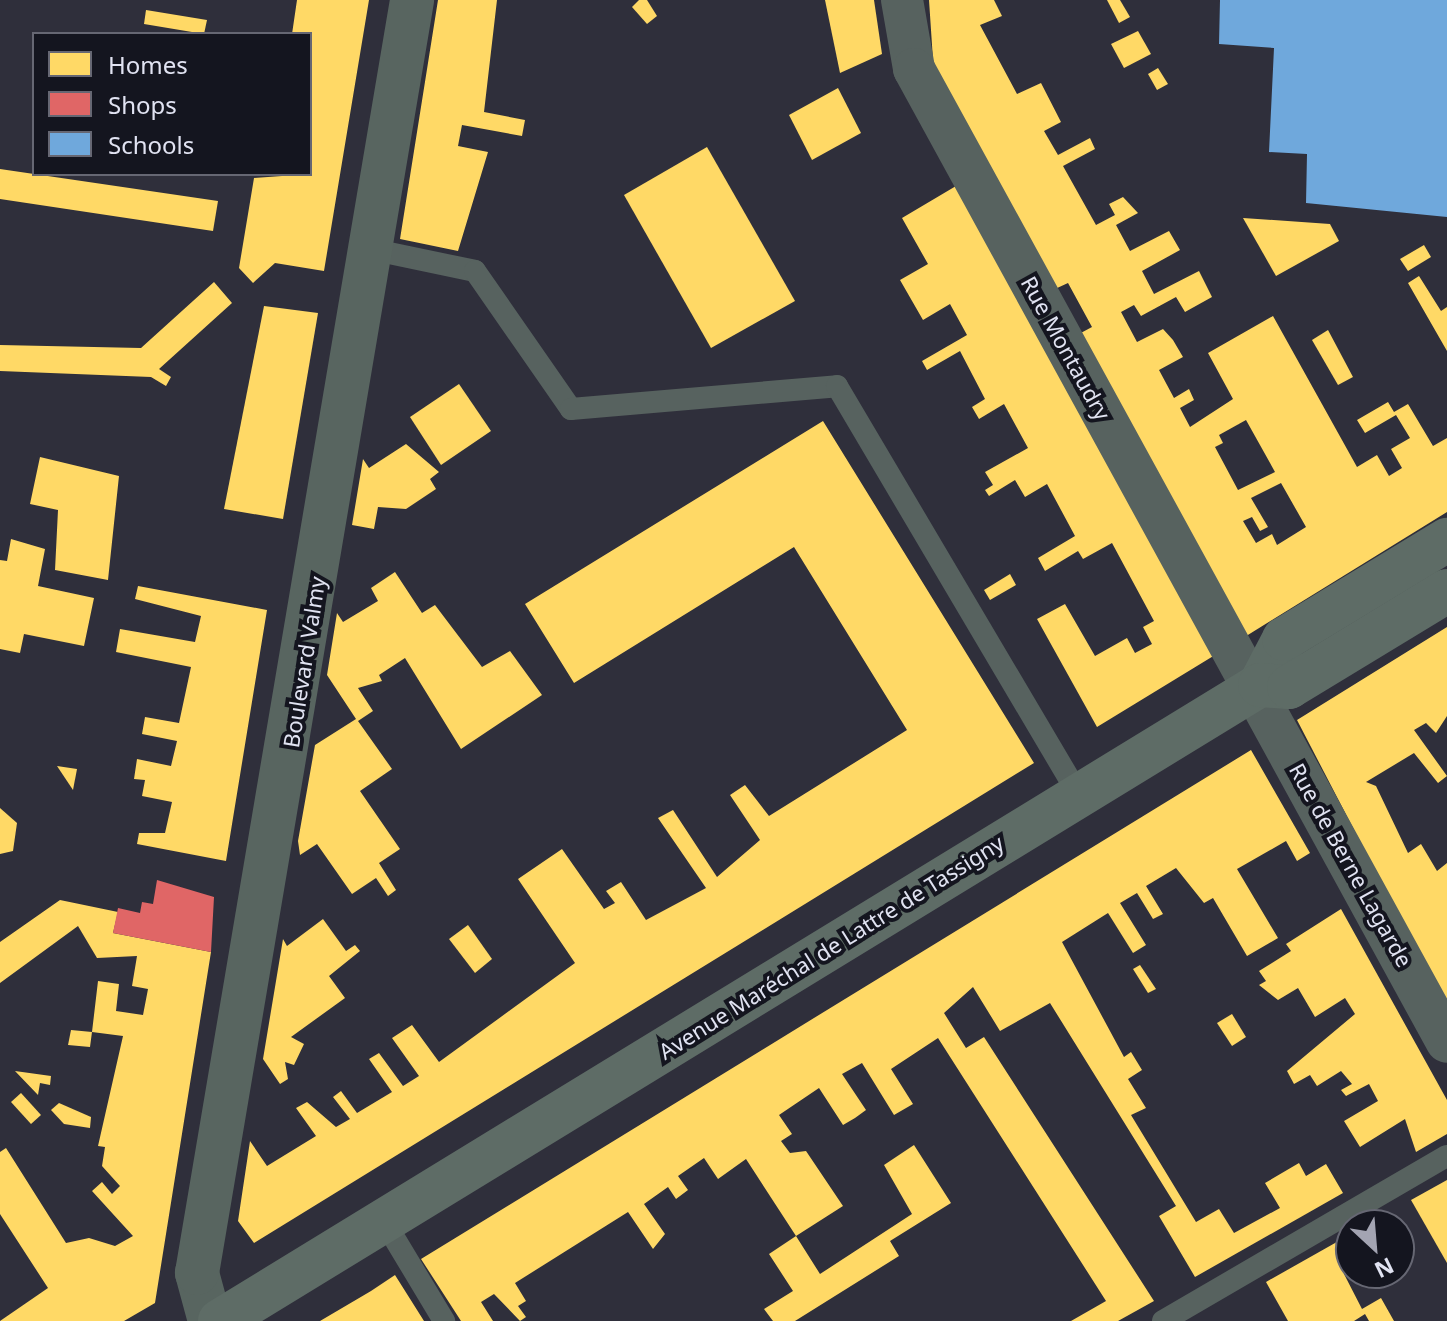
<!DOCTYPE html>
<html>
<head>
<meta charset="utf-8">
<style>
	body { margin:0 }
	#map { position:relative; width:1447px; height:1321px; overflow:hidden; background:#2f2f3b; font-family:"Noto Sans",sans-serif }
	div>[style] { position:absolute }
	.homes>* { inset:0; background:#ffd966 }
	.shops>* { inset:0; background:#e06666 }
	.schools>* { inset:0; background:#6fa8dc }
	.service>* { height:22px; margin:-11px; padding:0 11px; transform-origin:11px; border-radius:11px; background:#57625f }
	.minor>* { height:42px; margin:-21px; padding:0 21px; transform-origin:21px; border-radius:21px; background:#57625f }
	.secondary>* { height:44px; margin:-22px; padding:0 22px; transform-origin:22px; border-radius:22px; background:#586560 }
	.primary>* { height:44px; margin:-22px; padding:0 22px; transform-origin:22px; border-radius:22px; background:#5e6c66 }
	span { translate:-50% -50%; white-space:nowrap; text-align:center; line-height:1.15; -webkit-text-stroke:8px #14151f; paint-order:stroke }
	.street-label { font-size:22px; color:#e1e3f2 }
	.legend { position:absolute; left:32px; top:32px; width:280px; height:144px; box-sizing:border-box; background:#14151f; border:2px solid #666773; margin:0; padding:10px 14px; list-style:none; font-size:24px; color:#e1e3f2 }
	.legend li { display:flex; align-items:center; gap:16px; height:40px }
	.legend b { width:40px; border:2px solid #666773 }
	.north { position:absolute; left:1335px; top:1209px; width:80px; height:80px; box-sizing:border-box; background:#14151f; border:2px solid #666773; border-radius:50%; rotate:154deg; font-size:22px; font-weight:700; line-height:32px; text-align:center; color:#e1e3f2 }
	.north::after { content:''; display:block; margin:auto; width:28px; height:36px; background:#a3a4b2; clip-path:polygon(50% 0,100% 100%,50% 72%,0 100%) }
</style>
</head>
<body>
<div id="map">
	<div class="homes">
		<i style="clip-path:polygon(297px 0,369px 0,324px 271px,275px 263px,253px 283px,239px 268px,254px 178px,310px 174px,310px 34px,292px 34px)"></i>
		<i style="clip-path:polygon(438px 0,497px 0,484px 112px,525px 120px,522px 136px,462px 125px,458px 146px,488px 152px,458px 251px,400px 239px)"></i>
		<i style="clip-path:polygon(639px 0,647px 0,657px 16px,647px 24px,632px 7px)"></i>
		<i style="clip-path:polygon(825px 0,874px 0,882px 54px,840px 73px)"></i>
		<i style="clip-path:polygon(evenodd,929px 0,994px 0,1002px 16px,980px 25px,1017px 94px,1041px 83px,1061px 122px,1044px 131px,1058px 155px,1090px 138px,1095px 149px,1063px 166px,1096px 225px,1115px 215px,1109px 204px,1123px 197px,1138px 213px,1116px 225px,1130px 251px,1169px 231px,1180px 250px,1142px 271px,1154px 294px,1199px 271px,1212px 297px,1185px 312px,1176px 297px,1141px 316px,1134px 305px,1121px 312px,1137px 342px,1163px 329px,1173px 340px,1183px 357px,1159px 370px,1174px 398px,1189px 389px,1194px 400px,1180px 408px,1190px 427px,1233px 399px,1208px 353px,1273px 316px,1357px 467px,1377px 455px,1389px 476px,1402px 468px,1391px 449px,1410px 438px,1396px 415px,1365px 433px,1357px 420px,1388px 402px,1394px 412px,1408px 404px,1433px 446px,1447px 438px,1447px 512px,1243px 638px,1077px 335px,1092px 327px,1068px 283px,1055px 289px,934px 75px,929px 0,1246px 420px,1275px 472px,1238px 490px,1215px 447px,1223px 443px,1219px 435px,1246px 420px,929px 0,1281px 483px,1306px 527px,1277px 545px,1272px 534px,1256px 543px,1243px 521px,1252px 517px,1260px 531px,1268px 527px,1251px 498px,1281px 483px)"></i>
		<i style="clip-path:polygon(1107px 0,1120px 0,1130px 17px,1119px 23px)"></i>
		<i style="clip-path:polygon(146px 10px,207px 20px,204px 34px,144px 24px)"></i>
		<i style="clip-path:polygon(1138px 31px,1151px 54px,1124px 68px,1111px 44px)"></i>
		<i style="clip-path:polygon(1158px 68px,1168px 84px,1157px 90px,1148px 74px)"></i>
		<i style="clip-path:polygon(838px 88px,861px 133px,812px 160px,789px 115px)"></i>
		<i style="clip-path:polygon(707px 147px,795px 301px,711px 348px,624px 195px)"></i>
		<i style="clip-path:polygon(0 169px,218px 201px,213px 231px,0 199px)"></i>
		<i style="clip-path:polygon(956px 186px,1215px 655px,1097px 727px,1037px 619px,1065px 604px,1095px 656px,1127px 638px,1135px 653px,1152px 644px,1143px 627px,1154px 621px,1112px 543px,1083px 559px,1078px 551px,1045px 571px,1038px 558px,1075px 536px,1047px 484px,1025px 497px,1015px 480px,989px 496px,985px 490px,993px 485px,985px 472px,1028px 448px,1004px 404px,979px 419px,972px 407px,985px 399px,960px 351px,927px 370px,922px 361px,967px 335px,950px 304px,923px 320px,900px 280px,928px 264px,902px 218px)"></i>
		<i style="clip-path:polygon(1243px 218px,1330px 224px,1339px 241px,1276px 276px)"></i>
		<i style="clip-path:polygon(1424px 245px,1431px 257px,1408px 271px,1400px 259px)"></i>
		<i style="clip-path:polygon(1419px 276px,1441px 311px,1447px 307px,1447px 351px,1408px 283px)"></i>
		<i style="clip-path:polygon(214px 282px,232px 303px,159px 369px,171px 377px,166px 386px,151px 377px,0 371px,0 345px,141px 348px)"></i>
		<i style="clip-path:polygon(264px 306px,318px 313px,283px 519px,224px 509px)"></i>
		<i style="clip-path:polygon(1328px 330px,1353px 377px,1338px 385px,1312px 340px)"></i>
		<i style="clip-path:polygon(459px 384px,491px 431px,441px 465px,410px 417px)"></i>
		<i style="clip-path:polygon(823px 421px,1034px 763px,254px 1243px,238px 1221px,250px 1141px,267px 1166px,316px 1136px,296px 1108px,307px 1102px,336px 1127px,350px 1119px,333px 1097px,341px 1091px,357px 1113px,392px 1092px,369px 1059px,379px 1053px,403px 1086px,419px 1076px,392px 1038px,412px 1025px,439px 1062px,575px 963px,518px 879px,562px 849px,604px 909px,615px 903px,606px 891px,621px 882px,646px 920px,706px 888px,658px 818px,673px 810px,717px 877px,760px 840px,730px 795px,745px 785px,769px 816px,907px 730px,794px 547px,574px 683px,525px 604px)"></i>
		<i style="clip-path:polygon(406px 444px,439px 472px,430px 479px,436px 489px,406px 509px,378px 507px,374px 529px,352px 525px,363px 459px,369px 468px)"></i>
		<i style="clip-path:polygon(40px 457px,119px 476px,108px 580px,55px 570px,58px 510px,30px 504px)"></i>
		<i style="clip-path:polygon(11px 539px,45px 549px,38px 586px,94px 598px,84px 646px,24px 634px,20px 653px,0 649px,0 560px,7px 561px)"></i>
		<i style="clip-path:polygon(395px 572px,422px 613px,435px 605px,482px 667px,510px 651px,542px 695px,461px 749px,405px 658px,379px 675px,382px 681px,358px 688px,373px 711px,358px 721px,392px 769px,360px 791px,400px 849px,379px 863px,396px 890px,388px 896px,376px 878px,352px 894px,317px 844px,300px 855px,298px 841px,315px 745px,356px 719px,327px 675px,337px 613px,343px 622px,378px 601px,371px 588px)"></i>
		<i style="clip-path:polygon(1010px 574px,1016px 585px,990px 600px,984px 590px)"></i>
		<i style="clip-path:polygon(138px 586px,267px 610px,226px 861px,137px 844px,139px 833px,165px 833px,172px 802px,142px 796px,145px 780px,134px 779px,137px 759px,171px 766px,177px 741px,142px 734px,145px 717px,179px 723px,191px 667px,116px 652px,120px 629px,195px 642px,201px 616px,135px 599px)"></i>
		<i style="clip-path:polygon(1447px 627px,1447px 716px,1436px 733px,1426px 723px,1414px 730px,1447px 776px,1438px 783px,1414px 753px,1366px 782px,1376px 786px,1408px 853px,1421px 844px,1437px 871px,1447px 863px,1447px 1009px,1297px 720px)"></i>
		<i style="clip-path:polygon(1251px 750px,1310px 853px,1297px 861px,1286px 841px,1237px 869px,1278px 938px,1247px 956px,1213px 898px,1204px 903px,1176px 868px,1146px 886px,1163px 914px,1153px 919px,1137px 893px,1120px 903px,1146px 945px,1133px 953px,1108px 913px,1062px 942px,1124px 1057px,1131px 1052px,1142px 1070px,1128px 1079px,1146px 1108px,1131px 1115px,1196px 1222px,1219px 1209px,1234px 1233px,1280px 1208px,1265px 1183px,1299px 1163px,1306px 1176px,1326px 1164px,1343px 1193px,1195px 1277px,1159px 1216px,1176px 1206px,1050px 1003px,1000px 1031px,973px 987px,944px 1013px,966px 1048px,984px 1037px,1154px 1301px,1118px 1321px,1071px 1321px,1106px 1301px,938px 1038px,891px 1069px,913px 1104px,894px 1115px,862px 1063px,842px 1074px,866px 1110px,855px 1118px,843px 1125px,819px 1088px,779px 1115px,792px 1134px,781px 1141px,790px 1153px,806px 1151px,843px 1206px,796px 1236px,746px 1159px,718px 1179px,704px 1158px,678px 1176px,688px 1190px,676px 1199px,668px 1187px,644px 1204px,665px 1234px,653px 1249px,628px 1212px,515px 1283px,526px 1301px,518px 1306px,526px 1317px,520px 1321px,494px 1294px,481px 1302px,493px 1321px,461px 1321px,421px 1259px)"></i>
		<i style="clip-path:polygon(57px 766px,77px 769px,73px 790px)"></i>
		<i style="clip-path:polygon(0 808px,17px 823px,13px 851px,0 854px)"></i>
		<i style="clip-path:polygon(60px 900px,118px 912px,113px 933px,211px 952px,155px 1303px,124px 1321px,0 1321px,48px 1288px,0 1214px,0 1152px,6px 1148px,66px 1243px,89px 1238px,115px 1246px,133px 1236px,92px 1191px,102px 1182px,112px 1194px,120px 1186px,102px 1166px,105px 1147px,98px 1146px,123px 1036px,92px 1032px,90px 1047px,68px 1045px,71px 1030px,92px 1032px,98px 981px,119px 984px,116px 1011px,143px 1015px,148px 989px,132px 986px,137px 956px,97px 958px,78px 926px,0 983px,0 942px)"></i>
		<i style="clip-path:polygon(1341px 909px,1447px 1100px,1447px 1134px,1416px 1152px,1405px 1119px,1360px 1147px,1344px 1121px,1378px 1101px,1369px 1084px,1346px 1096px,1341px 1090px,1352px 1084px,1341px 1071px,1317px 1086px,1310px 1075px,1294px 1084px,1287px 1071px,1355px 1014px,1345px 998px,1315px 1017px,1298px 988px,1278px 1000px,1259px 985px,1266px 981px,1259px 971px,1291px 951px,1286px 944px)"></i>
		<i style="clip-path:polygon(323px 919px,346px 951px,355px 945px,360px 951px,329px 976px,345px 998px,291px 1037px,304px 1044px,294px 1065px,285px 1062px,288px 1079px,280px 1084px,263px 1059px,283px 939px,287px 946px)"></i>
		<i style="clip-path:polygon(468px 925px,492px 959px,475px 973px,449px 939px)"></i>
		<i style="clip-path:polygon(1140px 965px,1156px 989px,1148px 993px,1133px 969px)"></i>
		<i style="clip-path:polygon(1232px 1014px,1246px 1037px,1232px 1046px,1217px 1023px)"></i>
		<i style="clip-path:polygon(15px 1071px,51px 1076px,50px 1085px,40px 1083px,38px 1095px)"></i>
		<i style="clip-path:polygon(21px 1093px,41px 1115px,31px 1124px,11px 1102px)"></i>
		<i style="clip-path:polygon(59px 1103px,91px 1117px,90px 1128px,64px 1124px,51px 1110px)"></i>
		<i style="clip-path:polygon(914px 1145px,951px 1203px,890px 1241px,899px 1256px,795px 1321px,773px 1321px,764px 1309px,793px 1291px,769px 1254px,796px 1236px,820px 1274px,912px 1214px,884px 1165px)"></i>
		<i style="clip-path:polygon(1447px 1180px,1447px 1263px,1411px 1200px)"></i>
		<i style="clip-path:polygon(1351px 1234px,1351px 1270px,1344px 1274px,1362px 1309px,1381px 1298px,1394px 1321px,1369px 1321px,1365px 1314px,1354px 1321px,1288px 1321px,1266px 1282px)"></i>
		<i style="clip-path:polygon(395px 1275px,424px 1321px,320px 1321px,371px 1291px)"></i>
	</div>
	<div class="shops">
		<i style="clip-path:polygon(157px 880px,214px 897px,211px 952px,113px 933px,118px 908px,140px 913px,142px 902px,153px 904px)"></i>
	</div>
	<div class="schools">
		<i style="clip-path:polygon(1220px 0,1447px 0,1447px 217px,1306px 203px,1307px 154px,1269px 152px,1274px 48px,1219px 44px)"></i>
	</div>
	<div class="service">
		<i style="left:370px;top:249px;width:107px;rotate:11.8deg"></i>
		<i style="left:475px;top:271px;width:168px;rotate:55.2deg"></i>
		<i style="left:571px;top:409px;width:267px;rotate:-4.9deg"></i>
		<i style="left:837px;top:386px;width:475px;rotate:59.4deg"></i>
		<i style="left:384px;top:1221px;width:117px;rotate:59deg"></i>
		<i style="left:1163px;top:1321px;width:328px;rotate:-30.2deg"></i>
	</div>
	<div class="minor">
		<i style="left:902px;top:0;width:70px;rotate:80.1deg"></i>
		<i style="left:914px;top:69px;width:1109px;rotate:61.29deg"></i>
	</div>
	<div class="secondary">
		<i style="left:210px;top:1321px;width:50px;rotate:-105.2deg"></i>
		<i style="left:197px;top:1273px;width:1291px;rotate:-80.41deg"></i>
	</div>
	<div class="primary">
		<i style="left:1260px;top:685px;width:52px;rotate:-62.4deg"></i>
		<i style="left:1284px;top:639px;width:191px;rotate:-31.3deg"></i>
		<i style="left:220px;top:1321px;width:1219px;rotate:-31.45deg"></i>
		<i style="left:1260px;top:685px;width:29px;rotate:4deg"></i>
		<i style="left:1289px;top:687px;width:185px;rotate:-31.3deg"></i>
	</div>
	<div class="street-label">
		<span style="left:1066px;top:348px;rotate:61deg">Rue Montaudry</span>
		<span style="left:304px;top:662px;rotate:-81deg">Boulevard Valmy</span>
		<span style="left:1351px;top:865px;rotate:61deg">Rue de Berne Lagarde</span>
		<span style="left:831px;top:947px;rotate:-32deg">Avenue Maréchal de Lattre de Tassigny</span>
	</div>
	<ul class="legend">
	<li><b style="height:22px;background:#ffd966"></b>Homes</li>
	<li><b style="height:22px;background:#e06666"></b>Shops</li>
	<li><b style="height:22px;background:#6fa8dc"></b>Schools</li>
	</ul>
	<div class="north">N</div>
</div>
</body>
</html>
